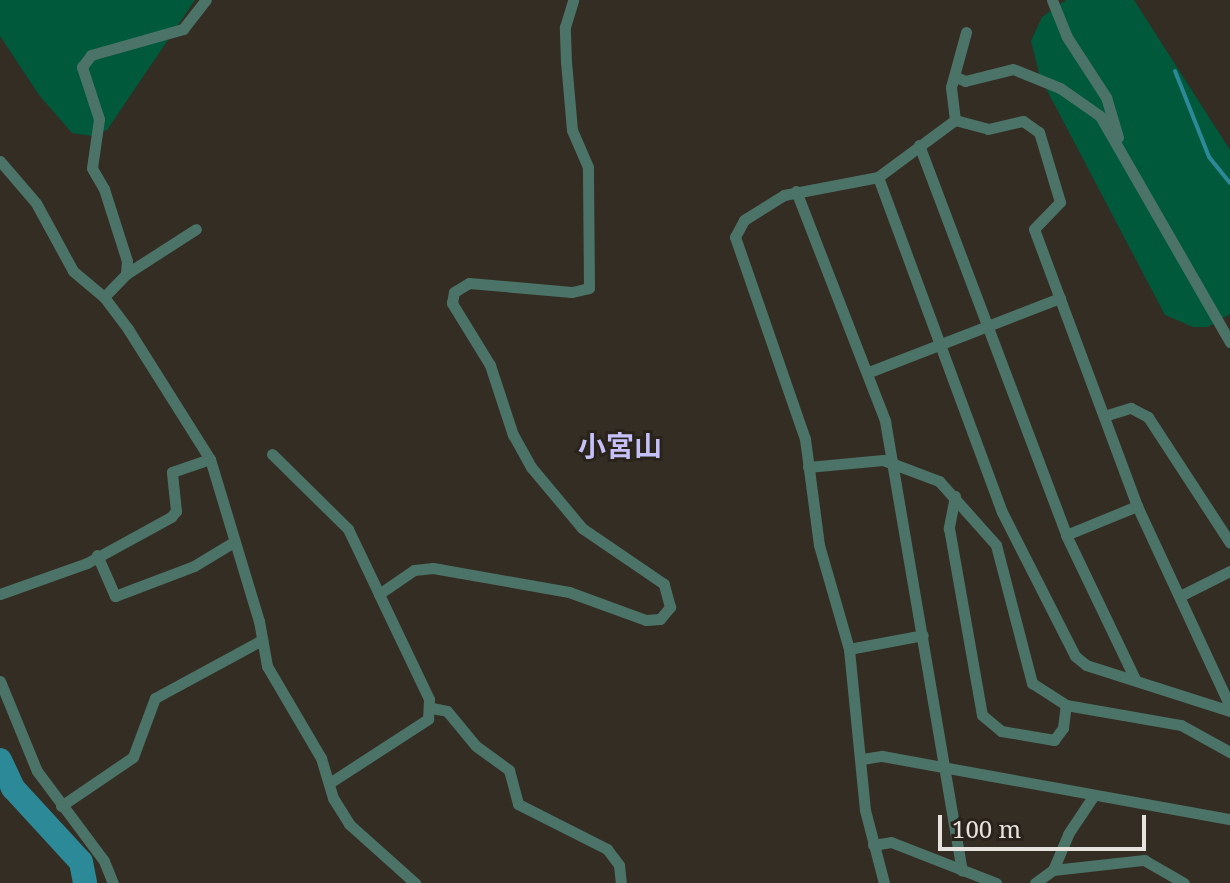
<!DOCTYPE html>
<html>
<head>
<meta charset="utf-8">
<style>
	body { margin:0 }
	#map { position:relative; width:1230px; height:883px; overflow:hidden; background:#332d24; font-family:"Noto Serif","Noto Sans JP",serif }
	div>[style] { position:absolute }
	.green>* { inset:0; background:#00593b }
	.stream>* { height:4px; margin:-2px; padding:0 2px; transform-origin:2px; border-radius:2px; background:#2c8a98 }
	.river>* { height:24px; margin:-12px; padding:0 12px; transform-origin:12px; border-radius:12px; background:#2c8a98 }
	.street>* { height:11px; margin:-5.5px; padding:0 5.5px; transform-origin:5.5px; border-radius:5.5px; background:#4c7367 }
	span { translate:-50% -50%; white-space:nowrap; text-align:center; line-height:1.15; -webkit-text-stroke:6px #29231b; paint-order:stroke }
	.quarter-label { font-size:28px; color:#c6c0f9; font-weight:700 }
	.scale { position:absolute; left:938px; top:815px; width:208px; height:36px; box-sizing:border-box; border:4px solid #e6e2dd; border-top:0; padding-left:10px; font-size:24px; line-height:28px; white-space:nowrap; color:#e6e2dd; -webkit-text-stroke:6px #29231b; paint-order:stroke }
</style>
</head>
<body>
<div id="map">
	<div class="green">
		<i style="clip-path:polygon(0 0,195px 0,107px 130px,92px 136px,72px 133px,39px 95px,0 36px)"></i>
		<i style="clip-path:polygon(1066px 0,1134px 0,1230px 150px,1230px 314px,1208px 327px,1193px 327px,1165px 315px,1040px 77px,1031px 41px,1042px 17px)"></i>
	</div>
	<div class="stream">
		<i style="left:1175px;top:71px;width:92px;rotate:68.4deg"></i>
		<i style="left:1209px;top:157px;width:33px;rotate:51deg"></i>
	</div>
	<div class="river">
		<i style="left:0;top:760px;width:31px;rotate:65deg"></i>
		<i style="left:13px;top:788px;width:100px;rotate:47.4deg"></i>
		<i style="left:81px;top:862px;width:21px;rotate:79deg"></i>
	</div>
	<div class="street">
		<i style="left:1052px;top:0;width:40px;rotate:68deg"></i>
		<i style="left:1067px;top:37px;width:72px;rotate:57deg"></i>
		<i style="left:1106px;top:97px;width:42px;rotate:73.3deg"></i>
		<i style="left:956px;top:77px;width:10px;rotate:24deg"></i>
		<i style="left:965px;top:81px;width:49px;rotate:-14deg"></i>
		<i style="left:1013px;top:69px;width:51px;rotate:22deg"></i>
		<i style="left:1060px;top:88px;width:49px;rotate:35deg"></i>
		<i style="left:1100px;top:116px;width:261px;rotate:60.1deg"></i>
		<i style="left:955px;top:120px;width:34px;rotate:15deg"></i>
		<i style="left:988px;top:129px;width:36px;rotate:-13deg"></i>
		<i style="left:1023px;top:121px;width:19px;rotate:35deg"></i>
		<i style="left:1039px;top:132px;width:73px;rotate:73.3deg"></i>
		<i style="left:1060px;top:202px;width:37px;rotate:134deg"></i>
		<i style="left:1034px;top:229px;width:296px;rotate:69.6deg"></i>
		<i style="left:1137px;top:506px;width:221px;rotate:65.1deg"></i>
		<i style="left:955px;top:120px;width:33px;rotate:-97deg"></i>
		<i style="left:951px;top:87px;width:57px;rotate:-74.7deg"></i>
		<i style="left:919px;top:145px;width:417px;rotate:69.3deg"></i>
		<i style="left:1066px;top:535px;width:160px;rotate:64.4deg"></i>
		<i style="left:0;top:161px;width:55px;rotate:49.4deg"></i>
		<i style="left:36px;top:203px;width:77px;rotate:61.4deg"></i>
		<i style="left:73px;top:271px;width:40px;rotate:40deg"></i>
		<i style="left:104px;top:297px;width:40px;rotate:53deg"></i>
		<i style="left:128px;top:329px;width:154px;rotate:57.8deg"></i>
		<i style="left:210px;top:459px;width:169px;rotate:73.2deg"></i>
		<i style="left:259px;top:621px;width:46px;rotate:79.9deg"></i>
		<i style="left:267px;top:666px;width:107px;rotate:59.6deg"></i>
		<i style="left:321px;top:758px;width:42px;rotate:73.3deg"></i>
		<i style="left:333px;top:798px;width:31px;rotate:58deg"></i>
		<i style="left:349px;top:824px;width:89px;rotate:41.8deg"></i>
		<i style="left:878px;top:177px;width:357px;rotate:69.7deg"></i>
		<i style="left:1002px;top:512px;width:161px;rotate:63.1deg"></i>
		<i style="left:1075px;top:656px;width:14px;rotate:39deg"></i>
		<i style="left:1086px;top:665px;width:151px;rotate:17.7deg"></i>
		<i style="left:796px;top:191px;width:247px;rotate:68.8deg"></i>
		<i style="left:885px;top:421px;width:456px;rotate:80.3deg"></i>
		<i style="left:126px;top:274px;width:83px;rotate:-32.7deg"></i>
		<i style="left:104px;top:297px;width:32px;rotate:-46deg"></i>
		<i style="left:126px;top:274px;width:13px;rotate:-86deg"></i>
		<i style="left:127px;top:261px;width:76px;rotate:-107.7deg"></i>
		<i style="left:104px;top:189px;width:24px;rotate:-120deg"></i>
		<i style="left:92px;top:168px;width:49px;rotate:-81.9deg"></i>
		<i style="left:99px;top:119px;width:55px;rotate:-108.1deg"></i>
		<i style="left:82px;top:67px;width:15px;rotate:-53deg"></i>
		<i style="left:91px;top:55px;width:96px;rotate:-15.8deg"></i>
		<i style="left:183px;top:29px;width:37px;rotate:-52deg"></i>
		<i style="left:869px;top:372px;width:205px;rotate:-21.2deg"></i>
		<i style="left:1104px;top:416px;width:28px;rotate:-17deg"></i>
		<i style="left:1131px;top:408px;width:19px;rotate:28deg"></i>
		<i style="left:1148px;top:417px;width:150px;rotate:56.9deg"></i>
		<i style="left:272px;top:454px;width:107px;rotate:44.6deg"></i>
		<i style="left:348px;top:529px;width:72px;rotate:64.5deg"></i>
		<i style="left:808px;top:467px;width:75px;rotate:-5.3deg"></i>
		<i style="left:883px;top:460px;width:60px;rotate:20.6deg"></i>
		<i style="left:939px;top:481px;width:86px;rotate:48.3deg"></i>
		<i style="left:996px;top:545px;width:143px;rotate:75.4deg"></i>
		<i style="left:1032px;top:683px;width:40px;rotate:32.9deg"></i>
		<i style="left:1066px;top:705px;width:117px;rotate:9.9deg"></i>
		<i style="left:1181px;top:725px;width:56px;rotate:28.9deg"></i>
		<i style="left:955px;top:496px;width:33px;rotate:101deg"></i>
		<i style="left:949px;top:528px;width:190px;rotate:80deg"></i>
		<i style="left:982px;top:715px;width:25px;rotate:40deg"></i>
		<i style="left:1001px;top:731px;width:54px;rotate:9.6deg"></i>
		<i style="left:1054px;top:740px;width:15px;rotate:-53deg"></i>
		<i style="left:1063px;top:728px;width:23px;rotate:-83deg"></i>
		<i style="left:1066px;top:535px;width:77px;rotate:-22.2deg"></i>
		<i style="left:97px;top:555px;width:45px;rotate:66.3deg"></i>
		<i style="left:115px;top:596px;width:85px;rotate:-20.8deg"></i>
		<i style="left:194px;top:566px;width:44px;rotate:-31.2deg"></i>
		<i style="left:0;top:594px;width:92px;rotate:-19.6deg"></i>
		<i style="left:87px;top:563px;width:96px;rotate:-28.7deg"></i>
		<i style="left:171px;top:517px;width:8px;rotate:-50deg"></i>
		<i style="left:176px;top:511px;width:39px;rotate:-96deg"></i>
		<i style="left:172px;top:472px;width:40px;rotate:-18.9deg"></i>
		<i style="left:1180px;top:596px;width:56px;rotate:-26.6deg"></i>
		<i style="left:849px;top:649px;width:75px;rotate:-10.7deg"></i>
		<i style="left:0;top:681px;width:97px;rotate:67.7deg"></i>
		<i style="left:37px;top:771px;width:112px;rotate:53.3deg"></i>
		<i style="left:104px;top:861px;width:24px;rotate:68deg"></i>
		<i style="left:432px;top:708px;width:15px;rotate:11deg"></i>
		<i style="left:447px;top:711px;width:45px;rotate:50.4deg"></i>
		<i style="left:476px;top:746px;width:41px;rotate:36deg"></i>
		<i style="left:509px;top:770px;width:35px;rotate:75deg"></i>
		<i style="left:518px;top:804px;width:100px;rotate:26.8deg"></i>
		<i style="left:607px;top:849px;width:20px;rotate:53deg"></i>
		<i style="left:619px;top:865px;width:18px;rotate:84deg"></i>
		<i style="left:862px;top:759px;width:20px;rotate:-9deg"></i>
		<i style="left:882px;top:756px;width:354px;rotate:10.3deg"></i>
		<i style="left:331px;top:782px;width:116px;rotate:-33deg"></i>
		<i style="left:428px;top:719px;width:20px;rotate:-87deg"></i>
		<i style="left:429px;top:699px;width:116px;rotate:-115.5deg"></i>
		<i style="left:379px;top:594px;width:42px;rotate:-34.4deg"></i>
		<i style="left:414px;top:570px;width:19px;rotate:-6deg"></i>
		<i style="left:433px;top:568px;width:138px;rotate:10deg"></i>
		<i style="left:569px;top:592px;width:82px;rotate:20deg"></i>
		<i style="left:646px;top:620px;width:14px;rotate:-4deg"></i>
		<i style="left:660px;top:619px;width:16px;rotate:-50deg"></i>
		<i style="left:670px;top:607px;width:24px;rotate:-105deg"></i>
		<i style="left:664px;top:584px;width:99px;rotate:-145.7deg"></i>
		<i style="left:582px;top:528px;width:80px;rotate:-129.9deg"></i>
		<i style="left:531px;top:467px;width:37px;rotate:-119deg"></i>
		<i style="left:513px;top:435px;width:74px;rotate:-108.2deg"></i>
		<i style="left:490px;top:365px;width:73px;rotate:-121.5deg"></i>
		<i style="left:452px;top:303px;width:11px;rotate:-80deg"></i>
		<i style="left:454px;top:292px;width:17px;rotate:-31deg"></i>
		<i style="left:469px;top:283px;width:103px;rotate:5deg"></i>
		<i style="left:572px;top:292px;width:17px;rotate:-13deg"></i>
		<i style="left:589px;top:288px;width:121px;rotate:-90.5deg"></i>
		<i style="left:588px;top:167px;width:40px;rotate:-113.4deg"></i>
		<i style="left:572px;top:130px;width:68px;rotate:-95deg"></i>
		<i style="left:566px;top:62px;width:35px;rotate:-92deg"></i>
		<i style="left:565px;top:27px;width:28px;rotate:-73deg"></i>
		<i style="left:61px;top:806px;width:87px;rotate:-34.2deg"></i>
		<i style="left:133px;top:757px;width:63px;rotate:-69.6deg"></i>
		<i style="left:155px;top:698px;width:122px;rotate:-28.5deg"></i>
		<i style="left:873px;top:845px;width:18px;rotate:-9deg"></i>
		<i style="left:891px;top:842px;width:113px;rotate:21.3deg"></i>
		<i style="left:1053px;top:870px;width:39px;rotate:-67deg"></i>
		<i style="left:1068px;top:834px;width:47px;rotate:-56.3deg"></i>
		<i style="left:884px;top:883px;width:75px;rotate:-104.6deg"></i>
		<i style="left:865px;top:810px;width:162px;rotate:-95.7deg"></i>
		<i style="left:849px;top:649px;width:108px;rotate:-106.1deg"></i>
		<i style="left:819px;top:545px;width:107px;rotate:-97.5deg"></i>
		<i style="left:805px;top:439px;width:214px;rotate:-109.1deg"></i>
		<i style="left:735px;top:237px;width:19px;rotate:-62deg"></i>
		<i style="left:744px;top:220px;width:47px;rotate:-32deg"></i>
		<i style="left:784px;top:195px;width:96px;rotate:-10.8deg"></i>
		<i style="left:878px;top:177px;width:96px;rotate:-36.5deg"></i>
		<i style="left:1035px;top:883px;width:22px;rotate:-36deg"></i>
		<i style="left:1053px;top:870px;width:92px;rotate:-6.3deg"></i>
		<i style="left:1144px;top:860px;width:46px;rotate:29.9deg"></i>
	</div>
	<div class="quarter-label">
		<span style="left:620px;top:445px">小宮山</span>
	</div>
	<div class="scale">100 m</div>
</div>
</body>
</html>
